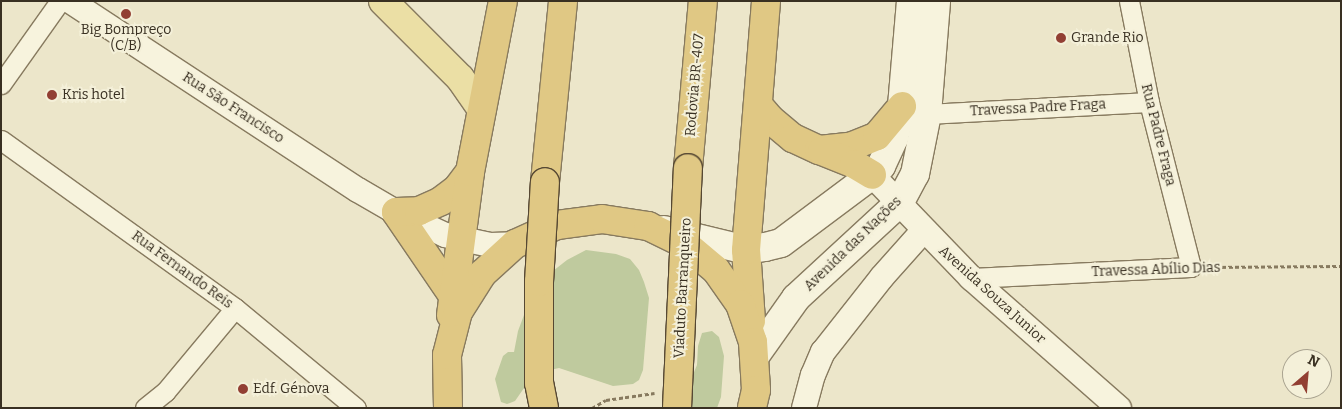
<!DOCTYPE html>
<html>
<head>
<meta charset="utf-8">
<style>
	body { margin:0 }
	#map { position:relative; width:1342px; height:409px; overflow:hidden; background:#ece6ca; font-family:Bitter,serif }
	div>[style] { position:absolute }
	.green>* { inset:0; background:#bfca9e }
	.path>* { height:3px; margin-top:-1.5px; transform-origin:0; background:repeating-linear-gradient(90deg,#877a5f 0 4px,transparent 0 6.5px) }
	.roads { filter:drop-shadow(1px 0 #877a5f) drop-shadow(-1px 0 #877a5f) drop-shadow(0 1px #877a5f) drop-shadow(0 -1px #877a5f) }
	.minor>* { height:19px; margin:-9.5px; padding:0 9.5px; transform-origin:9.5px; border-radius:9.5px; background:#f7f3dd }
	.tertiary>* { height:24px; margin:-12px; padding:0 12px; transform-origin:12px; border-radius:12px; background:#f7f3dd }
	.secondary>* { height:28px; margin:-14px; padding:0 14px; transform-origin:14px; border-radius:14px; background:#f7f3dd }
	.primary>* { height:28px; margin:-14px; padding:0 14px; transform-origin:14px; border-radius:14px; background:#ebdfa5 }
	.trunk>* { height:28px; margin:-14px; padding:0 14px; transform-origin:14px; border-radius:14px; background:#e0c884 }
	.bridges { filter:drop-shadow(1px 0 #564833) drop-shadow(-1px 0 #564833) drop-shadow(0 1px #564833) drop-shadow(0 -1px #564833) }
	.trunk-bridge>* { height:28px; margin:-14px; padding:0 14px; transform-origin:14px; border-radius:14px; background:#e0c884 }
	.dots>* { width:14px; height:14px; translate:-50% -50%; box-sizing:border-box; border:2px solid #f4f0d9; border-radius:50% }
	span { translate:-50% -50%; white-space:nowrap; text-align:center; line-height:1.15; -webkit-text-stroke:4px #f4f0d9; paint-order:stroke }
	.poi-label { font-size:14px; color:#393022 }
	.left { translate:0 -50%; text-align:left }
	.street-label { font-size:14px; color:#393022 }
	.frame { position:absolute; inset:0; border:2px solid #393022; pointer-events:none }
	.north { position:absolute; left:1282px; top:349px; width:50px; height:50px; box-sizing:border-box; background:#f4f0d9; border:1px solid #a9a390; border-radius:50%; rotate:27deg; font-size:14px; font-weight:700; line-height:20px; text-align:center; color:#393022 }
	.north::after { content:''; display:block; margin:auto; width:18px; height:22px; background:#923f33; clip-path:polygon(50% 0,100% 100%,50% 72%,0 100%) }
</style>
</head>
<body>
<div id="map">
	<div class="green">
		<i style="clip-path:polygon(586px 250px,616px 254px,630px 259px,639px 270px,644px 282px,649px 298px,643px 370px,639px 380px,633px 384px,613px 386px,559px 368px,541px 372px,531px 378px,515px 401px,507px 404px,501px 402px,495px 379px,503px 356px,508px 352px,514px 352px,518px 331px,524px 315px,541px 287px,553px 271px,567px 260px)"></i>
		<i style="clip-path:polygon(712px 331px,719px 337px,724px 356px,721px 397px,717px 408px,679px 408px,697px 365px,698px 346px,702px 333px)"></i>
	</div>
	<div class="path">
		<i style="left:1209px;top:267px;width:132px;rotate:-0.4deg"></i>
		<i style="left:592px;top:408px;width:16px;rotate:-30deg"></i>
		<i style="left:606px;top:400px;width:49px;rotate:-8.1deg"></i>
	</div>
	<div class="roads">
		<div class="minor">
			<i style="left:1px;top:84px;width:102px;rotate:-54.6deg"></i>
			<i style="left:927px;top:114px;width:222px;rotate:-3.1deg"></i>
			<i style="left:1px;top:140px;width:288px;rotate:35.7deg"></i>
			<i style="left:235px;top:308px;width:157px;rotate:39.6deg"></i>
			<i style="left:971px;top:278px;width:220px;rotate:-2.9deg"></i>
			<i style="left:1191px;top:267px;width:170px;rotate:-104.3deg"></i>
			<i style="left:1149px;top:102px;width:103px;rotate:-101.2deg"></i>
			<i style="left:145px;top:408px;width:26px;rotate:-39deg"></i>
			<i style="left:165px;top:392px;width:109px;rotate:-50.2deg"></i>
		</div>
		<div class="tertiary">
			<i style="left:70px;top:1px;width:344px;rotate:33.3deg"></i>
			<i style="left:358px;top:190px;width:44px;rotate:30.1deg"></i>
			<i style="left:396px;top:212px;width:54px;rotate:25.1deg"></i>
			<i style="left:445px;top:235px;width:17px;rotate:13deg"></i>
			<i style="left:462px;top:239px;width:29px;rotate:12deg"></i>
			<i style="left:490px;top:245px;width:25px;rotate:-2deg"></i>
			<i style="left:872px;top:175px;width:143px;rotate:46.1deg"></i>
			<i style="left:971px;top:278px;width:197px;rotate:41.3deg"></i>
			<i style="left:804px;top:408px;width:34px;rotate:-75deg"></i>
			<i style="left:813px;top:375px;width:25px;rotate:-67deg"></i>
			<i style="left:823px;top:352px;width:95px;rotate:-51.8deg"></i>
			<i style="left:882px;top:277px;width:62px;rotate:-48.3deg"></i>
		</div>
		<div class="secondary">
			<i style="left:664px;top:230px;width:84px;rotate:13.7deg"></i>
			<i style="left:746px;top:250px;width:19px;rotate:-9deg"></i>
			<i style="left:765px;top:247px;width:16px;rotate:-14deg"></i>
			<i style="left:781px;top:243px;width:114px;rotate:-36.8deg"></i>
			<i style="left:872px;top:175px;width:13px;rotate:-45deg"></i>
			<i style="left:881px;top:166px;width:31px;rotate:-65deg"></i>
			<i style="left:894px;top:138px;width:33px;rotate:-76deg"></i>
			<i style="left:902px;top:106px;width:105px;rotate:-85.1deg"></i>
			<i style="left:755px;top:356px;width:71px;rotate:-54.7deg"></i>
			<i style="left:796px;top:298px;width:142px;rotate:-42.7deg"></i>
			<i style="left:900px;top:202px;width:32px;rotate:-62deg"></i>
			<i style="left:915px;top:174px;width:61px;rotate:-78.7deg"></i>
			<i style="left:927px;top:114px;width:113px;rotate:-85.4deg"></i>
		</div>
		<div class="primary">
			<i style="left:383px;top:1px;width:109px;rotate:45deg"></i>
			<i style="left:460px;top:78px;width:38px;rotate:55deg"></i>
		</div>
		<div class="trunk">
			<i style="left:758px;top:105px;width:18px;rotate:49deg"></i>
			<i style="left:770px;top:119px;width:30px;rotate:40deg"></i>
			<i style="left:793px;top:138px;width:29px;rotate:25deg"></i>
			<i style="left:819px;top:150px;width:31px;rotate:-6deg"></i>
			<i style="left:850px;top:147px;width:29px;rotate:-22deg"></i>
			<i style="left:877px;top:136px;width:39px;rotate:-50deg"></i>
			<i style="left:822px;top:151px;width:35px;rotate:22deg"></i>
			<i style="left:854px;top:164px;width:21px;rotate:31deg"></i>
			<i style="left:688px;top:168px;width:168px;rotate:-84.9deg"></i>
			<i style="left:545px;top:182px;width:182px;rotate:-84.3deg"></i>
			<i style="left:396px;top:212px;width:103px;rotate:55.7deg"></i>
			<i style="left:396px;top:212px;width:23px;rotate:-2deg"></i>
			<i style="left:419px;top:211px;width:24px;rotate:-24deg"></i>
			<i style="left:441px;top:201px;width:20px;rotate:-37deg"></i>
			<i style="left:457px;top:189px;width:21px;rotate:-53deg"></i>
			<i style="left:451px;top:315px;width:144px;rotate:-82.4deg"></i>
			<i style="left:470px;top:172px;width:174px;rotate:-79.1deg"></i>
			<i style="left:751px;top:321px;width:71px;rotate:-94deg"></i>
			<i style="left:746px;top:250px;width:250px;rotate:-85.4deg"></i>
			<i style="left:448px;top:408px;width:53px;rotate:-91.1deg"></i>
			<i style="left:447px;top:355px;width:44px;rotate:-75.7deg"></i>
			<i style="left:458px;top:312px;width:45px;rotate:-57.7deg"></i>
			<i style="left:482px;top:274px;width:45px;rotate:-42.3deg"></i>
			<i style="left:515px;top:244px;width:46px;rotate:-24.3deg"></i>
			<i style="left:557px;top:225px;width:45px;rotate:-7.6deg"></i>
			<i style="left:602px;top:219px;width:47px;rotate:8.7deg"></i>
			<i style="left:648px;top:226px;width:41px;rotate:25.9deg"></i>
			<i style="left:685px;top:244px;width:40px;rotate:40deg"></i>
			<i style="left:716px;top:270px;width:42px;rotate:54.8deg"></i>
			<i style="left:740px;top:304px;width:40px;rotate:71.1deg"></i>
			<i style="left:753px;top:342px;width:48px;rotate:86.4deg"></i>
			<i style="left:756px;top:390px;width:18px;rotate:103deg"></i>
		</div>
	</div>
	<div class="bridges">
		<div class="trunk-bridge">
			<i style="left:544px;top:408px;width:25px;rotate:-101deg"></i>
			<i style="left:539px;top:383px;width:101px;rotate:-90deg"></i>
			<i style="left:539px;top:282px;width:100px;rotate:-86.6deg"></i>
			<i style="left:677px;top:408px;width:240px;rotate:-87.4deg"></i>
		</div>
	</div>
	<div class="dots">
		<i style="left:126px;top:14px;background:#923f33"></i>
		<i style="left:1061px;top:38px;background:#923f33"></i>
		<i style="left:52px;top:95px;background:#923f33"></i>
		<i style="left:243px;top:389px;background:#923f33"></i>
	</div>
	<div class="poi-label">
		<span style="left:126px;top:38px">Big Bompreço<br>(C/B)</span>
		<span class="left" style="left:1071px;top:38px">Grande Rio</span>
		<span class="left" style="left:62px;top:95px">Kris hotel</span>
		<span class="left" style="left:253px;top:389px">Edf. Génova</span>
	</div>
	<div class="street-label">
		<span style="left:695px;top:85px;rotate:-85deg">Rodovia BR-407</span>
		<span style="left:233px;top:108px;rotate:33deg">Rua São Francisco</span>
		<span style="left:1038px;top:108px;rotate:-3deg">Travessa Padre Fraga</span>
		<span style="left:1158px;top:135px;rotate:76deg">Rua Padre Fraga</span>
		<span style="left:853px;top:244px;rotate:-44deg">Avenida das Nações</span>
		<span style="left:182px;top:270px;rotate:36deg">Rua Fernando Reis</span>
		<span style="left:1156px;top:270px;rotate:-2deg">Travessa Abílio Dias</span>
		<span style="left:683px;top:288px;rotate:-87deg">Viaduto Barranqueiro</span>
		<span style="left:992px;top:295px;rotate:42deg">Avenida Souza Junior</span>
	</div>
	<div class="frame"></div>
	<div class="north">N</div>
</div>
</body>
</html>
